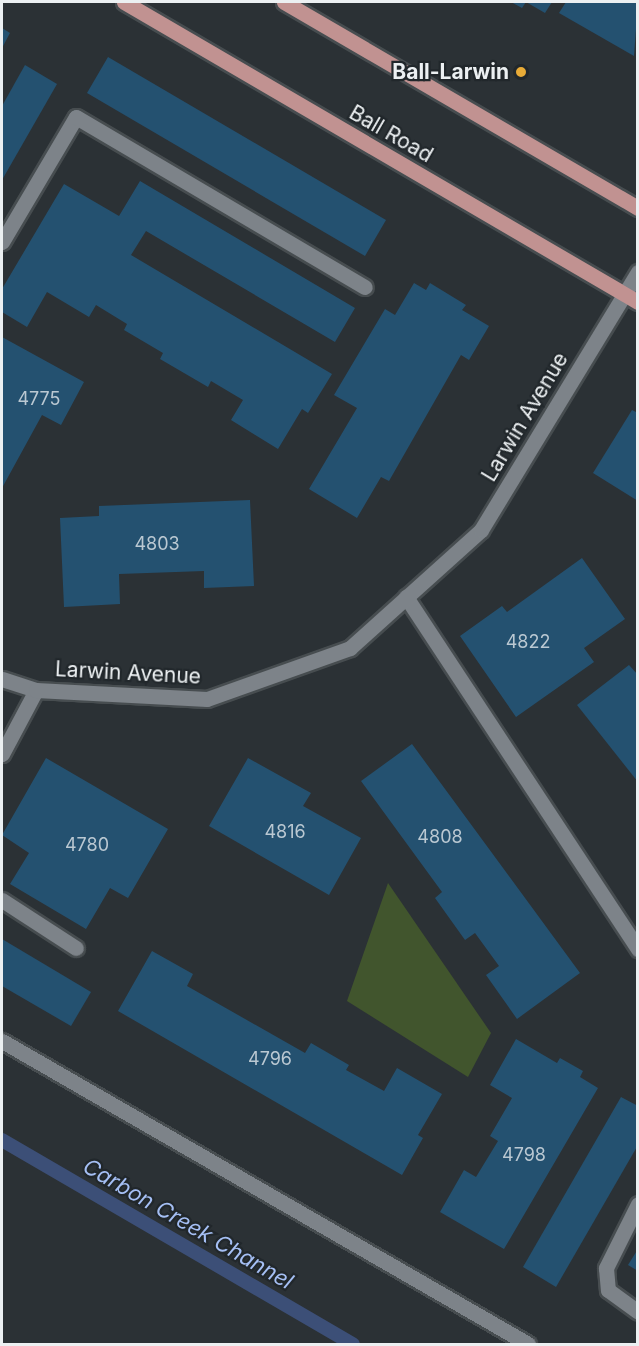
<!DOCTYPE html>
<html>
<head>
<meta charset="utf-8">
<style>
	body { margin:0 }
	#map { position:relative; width:639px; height:1346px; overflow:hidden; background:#2b3135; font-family:Inter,sans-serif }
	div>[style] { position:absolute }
	.green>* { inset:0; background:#41552d }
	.stream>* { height:14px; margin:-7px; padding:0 7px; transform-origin:7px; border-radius:7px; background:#3c4f77 }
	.building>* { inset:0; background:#245170 }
	.roads { filter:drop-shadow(2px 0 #474d50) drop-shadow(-2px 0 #474d50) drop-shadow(0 2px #474d50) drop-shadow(0 -2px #474d50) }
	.lane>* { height:15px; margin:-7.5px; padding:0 7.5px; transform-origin:7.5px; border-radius:7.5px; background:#7d8389 }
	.street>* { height:15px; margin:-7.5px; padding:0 7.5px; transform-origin:7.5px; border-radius:7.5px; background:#7d8389 }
	.primary>* { height:15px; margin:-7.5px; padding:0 7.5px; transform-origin:7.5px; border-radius:7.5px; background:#c19291 }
	.dots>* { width:16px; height:16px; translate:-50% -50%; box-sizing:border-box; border:3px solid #21272b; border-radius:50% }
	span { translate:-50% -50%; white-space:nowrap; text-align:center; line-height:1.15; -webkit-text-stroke:4.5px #21272b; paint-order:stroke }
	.number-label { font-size:18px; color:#bac8d2 }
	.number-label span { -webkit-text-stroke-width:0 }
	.poi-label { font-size:21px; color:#ecf0f2; font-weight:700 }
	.right { translate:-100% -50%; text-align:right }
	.street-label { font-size:21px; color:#ecf0f2 }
	.water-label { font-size:22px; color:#a5bff4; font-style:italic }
	.frame { position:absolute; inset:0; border:3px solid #ecf0f2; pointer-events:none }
</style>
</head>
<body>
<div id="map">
	<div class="green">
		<i style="clip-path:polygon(388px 883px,491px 1033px,468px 1077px,347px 1001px)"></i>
	</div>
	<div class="stream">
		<i style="left:2px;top:1140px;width:406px;rotate:30.2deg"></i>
	</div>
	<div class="building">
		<i style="clip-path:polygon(511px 2px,526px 2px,522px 8px)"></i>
		<i style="clip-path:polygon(526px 2px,552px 2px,545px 13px)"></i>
		<i style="clip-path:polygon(566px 2px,638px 2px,634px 56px,559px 13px)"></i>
		<i style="clip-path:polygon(2px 28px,10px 33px,2px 48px)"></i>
		<i style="clip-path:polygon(108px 57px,386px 220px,365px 256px,87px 93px)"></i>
		<i style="clip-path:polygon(25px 65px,57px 84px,2px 180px,2px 106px)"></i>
		<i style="clip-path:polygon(140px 181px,355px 308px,335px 342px,146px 231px,131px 255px,332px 374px,308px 413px,302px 409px,278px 449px,231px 420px,243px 400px,211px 381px,208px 387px,160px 359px,163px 353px,124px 330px,127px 324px,96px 305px,89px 317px,47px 292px,27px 327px,2px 312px,2px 289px,64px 184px,119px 216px)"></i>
		<i style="clip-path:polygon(414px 283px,426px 290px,430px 283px,466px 305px,462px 310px,489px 326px,469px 360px,461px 355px,389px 481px,381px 477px,357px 518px,309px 489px,357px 408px,334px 395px,385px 309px,395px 315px)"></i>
		<i style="clip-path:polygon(2px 337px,84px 382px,61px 425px,42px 415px,2px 488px)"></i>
		<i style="clip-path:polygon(632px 410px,638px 413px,638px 501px,593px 473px)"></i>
		<i style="clip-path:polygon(250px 500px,254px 586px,204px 588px,204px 571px,119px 574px,120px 604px,64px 607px,60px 518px,99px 516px,99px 506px)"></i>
		<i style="clip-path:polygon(582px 558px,625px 619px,584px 648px,594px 662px,516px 717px,460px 636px,502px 606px,507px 612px)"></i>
		<i style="clip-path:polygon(629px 665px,638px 675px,638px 782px,577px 705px)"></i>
		<i style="clip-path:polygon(412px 744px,580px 973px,517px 1019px,486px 975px,499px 966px,475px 933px,465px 940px,435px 898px,442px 892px,361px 781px)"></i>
		<i style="clip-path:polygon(46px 758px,168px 829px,128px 898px,110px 888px,86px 929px,10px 884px,29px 853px,2px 835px)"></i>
		<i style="clip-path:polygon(248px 758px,311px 793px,303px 806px,361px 838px,329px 895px,209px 826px)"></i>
		<i style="clip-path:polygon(2px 939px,91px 992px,71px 1026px,2px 986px)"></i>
		<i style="clip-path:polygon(152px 951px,193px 974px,187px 986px,305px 1053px,311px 1043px,349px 1065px,346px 1070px,384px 1091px,397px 1068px,442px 1094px,418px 1135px,423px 1138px,402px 1175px,118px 1011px)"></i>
		<i style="clip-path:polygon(516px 1039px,557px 1063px,560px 1058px,583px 1071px,580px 1077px,598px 1088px,504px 1249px,440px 1212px,464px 1170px,476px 1177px,498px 1141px,490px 1136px,512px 1098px,490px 1085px)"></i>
		<i style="clip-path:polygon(621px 1097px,638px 1106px,638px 1145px,556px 1287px,523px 1267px)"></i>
		<i style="clip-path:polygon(638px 1249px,638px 1271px,628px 1265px)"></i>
	</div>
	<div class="roads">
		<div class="lane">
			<i style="left:2px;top:242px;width:145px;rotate:-59.4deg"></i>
			<i style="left:76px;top:117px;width:335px;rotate:30.5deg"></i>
			<i style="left:2px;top:754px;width:72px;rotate:-62deg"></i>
			<i style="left:2px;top:900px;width:88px;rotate:33deg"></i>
			<i style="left:2px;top:1041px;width:607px;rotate:29.94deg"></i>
			<i style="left:638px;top:1204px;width:72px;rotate:116.6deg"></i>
			<i style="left:606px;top:1268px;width:22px;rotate:85deg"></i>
			<i style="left:608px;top:1290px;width:37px;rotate:36deg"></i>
		</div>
		<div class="street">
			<i style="left:406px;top:597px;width:422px;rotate:56.6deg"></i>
			<i style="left:2px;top:679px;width:36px;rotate:18deg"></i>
			<i style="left:36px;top:690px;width:171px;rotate:3deg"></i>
			<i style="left:207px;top:699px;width:152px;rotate:-19.6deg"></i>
			<i style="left:350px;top:648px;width:176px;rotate:-42deg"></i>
			<i style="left:481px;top:530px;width:302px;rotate:-58.7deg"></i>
		</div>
		<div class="primary">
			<i style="left:124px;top:2px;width:595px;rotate:30.27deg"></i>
			<i style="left:284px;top:2px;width:410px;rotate:30.2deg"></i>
		</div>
	</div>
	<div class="dots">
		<i style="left:521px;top:72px;background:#e8ab37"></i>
	</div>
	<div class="number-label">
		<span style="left:39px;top:399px">4775</span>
		<span style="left:157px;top:544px">4803</span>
		<span style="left:528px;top:642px">4822</span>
		<span style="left:285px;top:832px">4816</span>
		<span style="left:440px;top:837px">4808</span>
		<span style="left:87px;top:845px">4780</span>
		<span style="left:270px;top:1059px">4796</span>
		<span style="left:524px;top:1155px">4798</span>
	</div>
	<div class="poi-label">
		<span class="right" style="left:509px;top:72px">Ball-Larwin</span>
	</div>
	<div class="street-label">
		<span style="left:391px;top:134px;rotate:30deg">Ball Road</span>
		<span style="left:525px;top:417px;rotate:-59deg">Larwin Avenue</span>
		<span style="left:128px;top:673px;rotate:3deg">Larwin Avenue</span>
	</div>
	<div class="water-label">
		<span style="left:188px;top:1224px;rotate:30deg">Carbon Creek Channel</span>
	</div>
	<div class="frame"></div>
</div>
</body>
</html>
